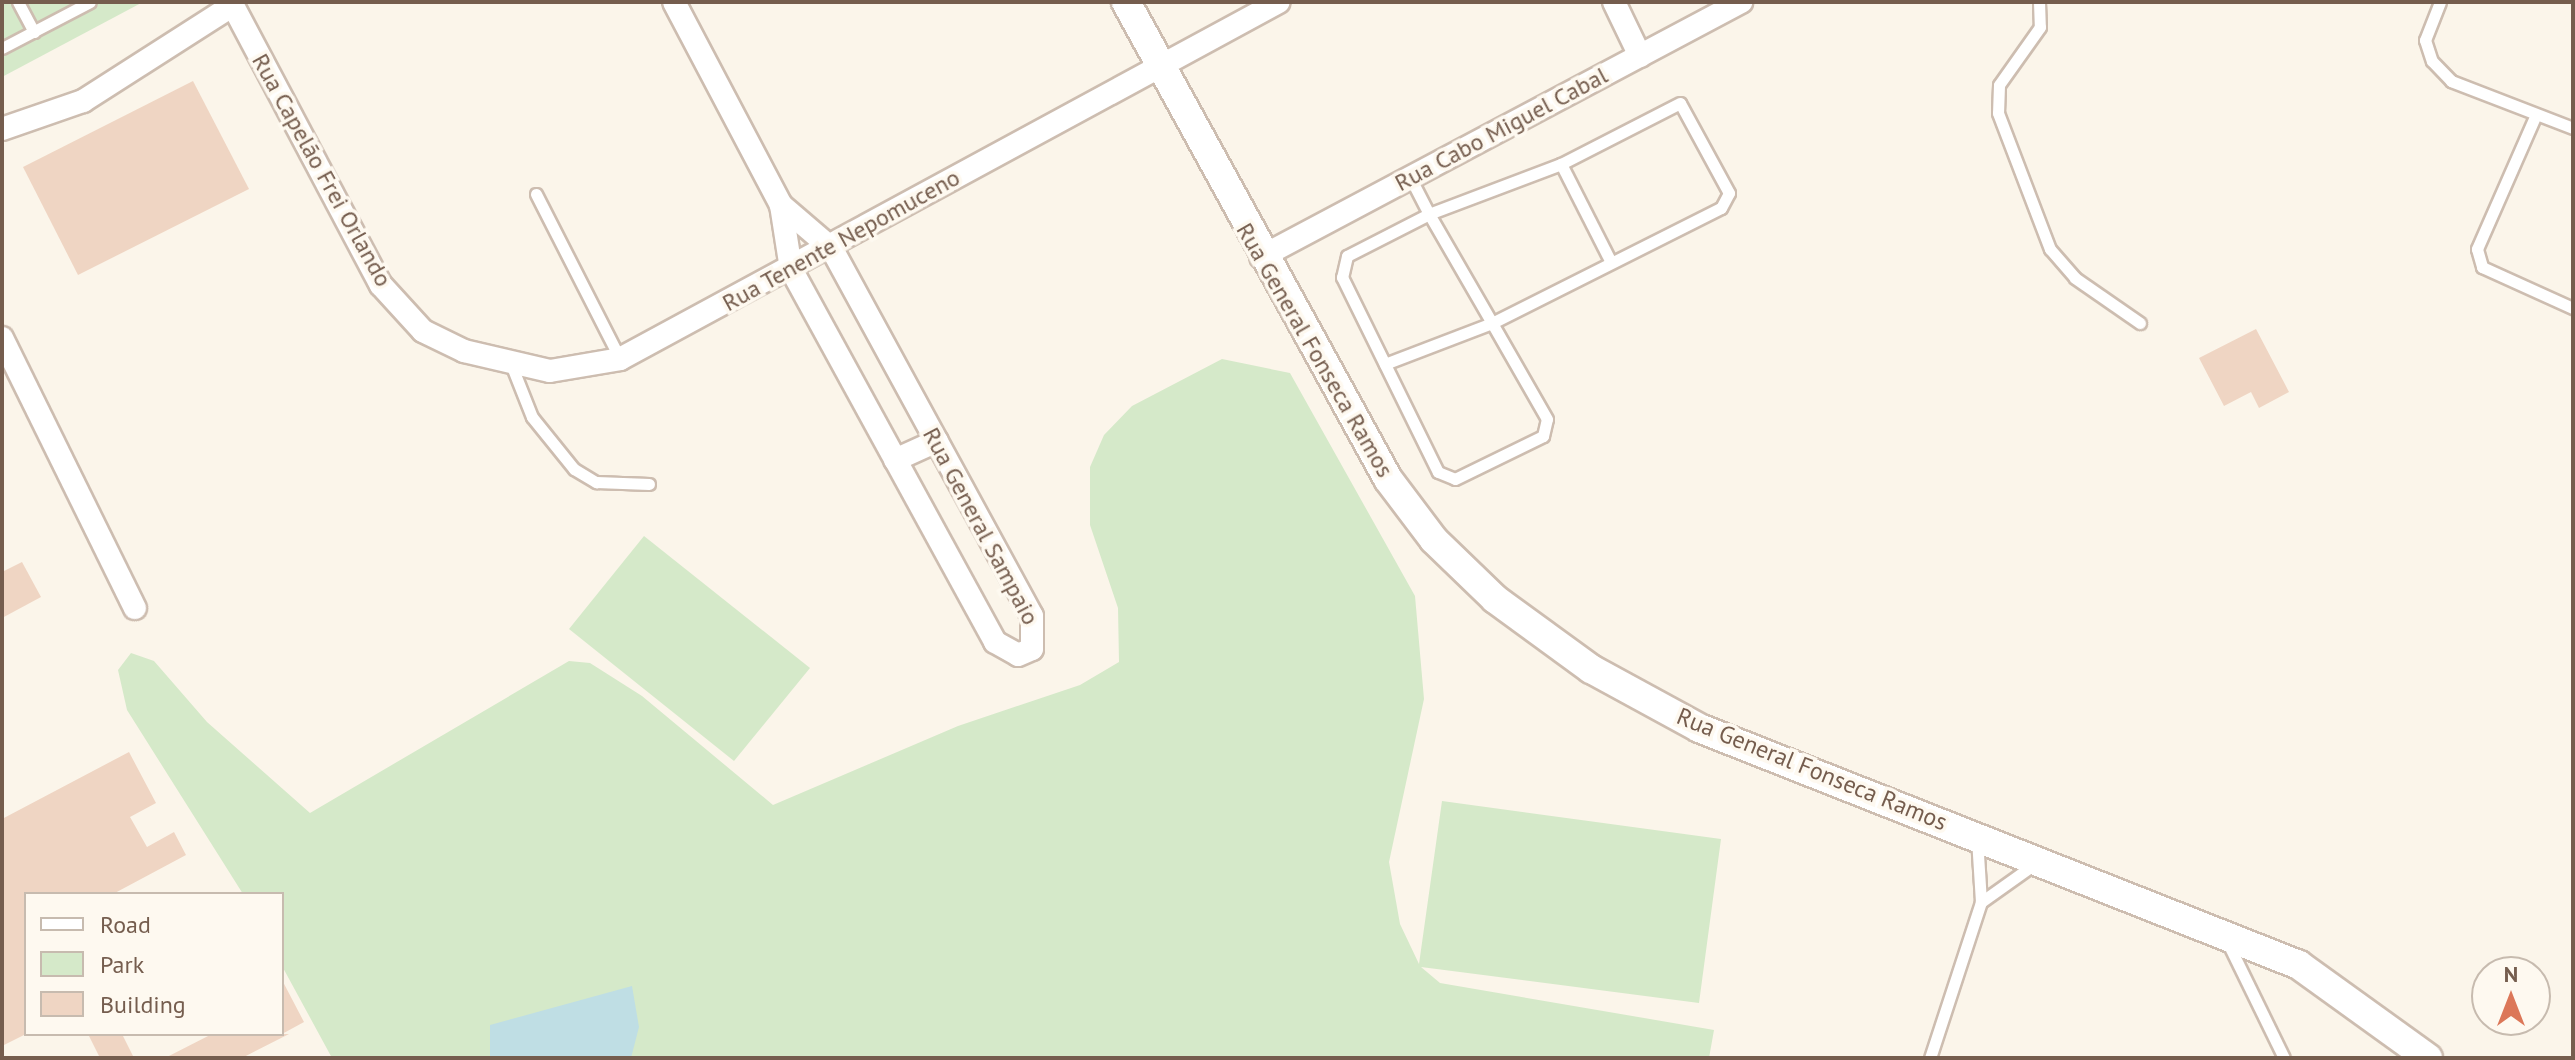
<!DOCTYPE html>
<html>
<head>
<meta charset="utf-8">
<style>
	body { margin:0 }
	#map { position:relative; width:2575px; height:1060px; overflow:hidden; background:#fbf5ea; font-family:"PT Sans",sans-serif }
	div>[style] { position:absolute }
	.green>* { inset:0; background:#d5e9c9 }
	.water>* { inset:0; background:#bfdee4 }
	.building>* { inset:0; background:#efd5c3 }
	.roads { filter:drop-shadow(2px 0 #cdbdb0) drop-shadow(-2px 0 #cdbdb0) drop-shadow(0 2px #cdbdb0) drop-shadow(0 -2px #cdbdb0) }
	.service>* { height:11px; margin:-5.5px; padding:0 5.5px; transform-origin:5.5px; border-radius:5.5px; background:#fff }
	.minor>* { height:22px; margin:-11px; padding:0 11px; transform-origin:11px; border-radius:11px; background:#fff }
	.tertiary>* { height:28px; margin:-14px; padding:0 14px; transform-origin:14px; border-radius:14px; background:#fff }
	span { translate:-50% -50%; white-space:nowrap; text-align:center; line-height:1.15; -webkit-text-stroke:7px #fef9f0; paint-order:stroke }
	.street-label { font-size:24px; color:#755d4e }
	.frame { position:absolute; inset:0; border:4px solid #755d4e; pointer-events:none }
	.legend { position:absolute; left:24px; top:892px; width:260px; height:144px; box-sizing:border-box; background:#fef9f0; border:2px solid #c7bbaf; margin:0; padding:10px 14px; list-style:none; font-size:24px; color:#755d4e }
	.legend li { display:flex; align-items:center; gap:16px; height:40px }
	.legend b { width:40px; border:2px solid #c7bbaf }
	.north { position:absolute; left:2471px; top:956px; width:80px; height:80px; box-sizing:border-box; background:#fef9f0; border:2px solid #c7bbaf; border-radius:50%; rotate:0deg; font-size:22px; font-weight:700; line-height:32px; text-align:center; color:#755d4e }
	.north::after { content:''; display:block; margin:auto; width:28px; height:36px; background:#dc7758; clip-path:polygon(50% 0,100% 100%,50% 72%,0 100%) }
</style>
</head>
<body>
<div id="map">
	<div class="green">
		<i style="clip-path:polygon(2px 2px,86px 2px,2px 46px)"></i>
		<i style="clip-path:polygon(90px 2px,143px 2px,2px 77px,2px 49px)"></i>
		<i style="clip-path:polygon(1222px 359px,1290px 373px,1415px 596px,1424px 699px,1389px 862px,1400px 924px,1419px 964px,1442px 801px,1721px 839px,1699px 1003px,1421px 967px,1440px 983px,1714px 1030px,1709px 1058px,332px 1058px,282px 966px,282px 894px,243px 894px,127px 710px,118px 670px,131px 653px,154px 661px,207px 722px,310px 813px,569px 661px,590px 663px,642px 696px,773px 805px,958px 726px,1080px 685px,1119px 662px,1118px 608px,1090px 525px,1090px 467px,1104px 435px,1132px 406px)"></i>
		<i style="clip-path:polygon(644px 536px,810px 668px,734px 761px,569px 629px)"></i>
	</div>
	<div class="water">
		<i style="clip-path:polygon(632px 986px,639px 1027px,631px 1058px,490px 1056px,490px 1025px)"></i>
	</div>
	<div class="building">
		<i style="clip-path:polygon(193px 81px,249px 189px,78px 275px,23px 167px)"></i>
		<i style="clip-path:polygon(2256px 329px,2289px 392px,2259px 408px,2251px 392px,2224px 406px,2199px 358px)"></i>
		<i style="clip-path:polygon(22px 562px,41px 597px,2px 618px,2px 572px)"></i>
		<i style="clip-path:polygon(129px 752px,156px 803px,130px 817px,147px 847px,174px 832px,186px 855px,113px 894px,26px 894px,26px 1034px,2px 1046px,2px 819px)"></i>
		<i style="clip-path:polygon(282px 980px,304px 1022px,282px 1034px,289px 1034px,242px 1058px,165px 1058px,212px 1034px,282px 1034px)"></i>
		<i style="clip-path:polygon(88px 1034px,122px 1034px,134px 1058px,100px 1058px)"></i>
	</div>
	<div class="roads">
		<div class="service">
			<i style="left:18px;top:2px;width:34px;rotate:62deg"></i>
			<i style="left:2039px;top:2px;width:25px;rotate:88deg"></i>
			<i style="left:2040px;top:27px;width:71px;rotate:125.3deg"></i>
			<i style="left:1999px;top:85px;width:28px;rotate:92deg"></i>
			<i style="left:1998px;top:113px;width:146px;rotate:69.1deg"></i>
			<i style="left:2050px;top:249px;width:38px;rotate:49deg"></i>
			<i style="left:2075px;top:278px;width:79px;rotate:34.7deg"></i>
			<i style="left:2440px;top:2px;width:41px;rotate:111.5deg"></i>
			<i style="left:2425px;top:40px;width:22px;rotate:72deg"></i>
			<i style="left:2432px;top:61px;width:28px;rotate:46deg"></i>
			<i style="left:2451px;top:81px;width:131px;rotate:21.1deg"></i>
			<i style="left:2px;top:48px;width:99px;rotate:-27.6deg"></i>
			<i style="left:2534px;top:119px;width:142px;rotate:113.7deg"></i>
			<i style="left:2477px;top:249px;width:19px;rotate:74deg"></i>
			<i style="left:2482px;top:267px;width:100px;rotate:24.3deg"></i>
			<i style="left:1561px;top:164px;width:108px;rotate:63deg"></i>
			<i style="left:536px;top:194px;width:185px;rotate:63deg"></i>
			<i style="left:511px;top:364px;width:57px;rotate:68.4deg"></i>
			<i style="left:532px;top:417px;width:67px;rotate:51.1deg"></i>
			<i style="left:574px;top:469px;width:26px;rotate:31deg"></i>
			<i style="left:596px;top:482px;width:53px;rotate:2.2deg"></i>
			<i style="left:1385px;top:364px;width:115px;rotate:-21deg"></i>
			<i style="left:1492px;top:323px;width:256px;rotate:-26.7deg"></i>
			<i style="left:1721px;top:208px;width:17px;rotate:-62deg"></i>
			<i style="left:1729px;top:193px;width:102px;rotate:-118.6deg"></i>
			<i style="left:1680px;top:103px;width:134px;rotate:152.9deg"></i>
			<i style="left:1561px;top:164px;width:141px;rotate:159.3deg"></i>
			<i style="left:1429px;top:214px;width:92px;rotate:152.9deg"></i>
			<i style="left:1347px;top:256px;width:22px;rotate:103deg"></i>
			<i style="left:1342px;top:277px;width:217px;rotate:63.8deg"></i>
			<i style="left:1438px;top:472px;width:18px;rotate:22deg"></i>
			<i style="left:1455px;top:479px;width:98px;rotate:-26deg"></i>
			<i style="left:1543px;top:436px;width:17px;rotate:-77deg"></i>
			<i style="left:1547px;top:419px;width:111px;rotate:-119.8deg"></i>
			<i style="left:1492px;top:323px;width:126px;rotate:-120deg"></i>
			<i style="left:1429px;top:214px;width:42px;rotate:-117.2deg"></i>
			<i style="left:1981px;top:902px;width:67px;rotate:-35.3deg"></i>
			<i style="left:2226px;top:939px;width:132px;rotate:64deg"></i>
			<i style="left:1930px;top:1058px;width:164px;rotate:-71.9deg"></i>
			<i style="left:1981px;top:902px;width:63px;rotate:-93.6deg"></i>
		</div>
		<div class="minor">
			<i style="left:231px;top:2px;width:320px;rotate:62.1deg"></i>
			<i style="left:381px;top:285px;width:62px;rotate:47.6deg"></i>
			<i style="left:423px;top:331px;width:46px;rotate:26deg"></i>
			<i style="left:464px;top:351px;width:88px;rotate:13.1deg"></i>
			<i style="left:550px;top:371px;width:71px;rotate:-9.7deg"></i>
			<i style="left:620px;top:359px;width:749px;rotate:-28.45deg"></i>
			<i style="left:674px;top:2px;width:229px;rotate:62.2deg"></i>
			<i style="left:781px;top:205px;width:65px;rotate:81.1deg"></i>
			<i style="left:791px;top:269px;width:425px;rotate:61.3deg"></i>
			<i style="left:995px;top:642px;width:26px;rotate:29deg"></i>
			<i style="left:1018px;top:655px;width:15px;rotate:-23deg"></i>
			<i style="left:1032px;top:649px;width:33px;rotate:-90deg"></i>
			<i style="left:1032px;top:616px;width:419px;rotate:-118.6deg"></i>
			<i style="left:831px;top:248px;width:66px;rotate:-139.3deg"></i>
			<i style="left:1614px;top:2px;width:60px;rotate:64.3deg"></i>
			<i style="left:2px;top:129px;width:86px;rotate:-19.1deg"></i>
			<i style="left:83px;top:101px;width:178px;rotate:-32.6deg"></i>
			<i style="left:1261px;top:257px;width:544px;rotate:-27.98deg"></i>
			<i style="left:2px;top:338px;width:301px;rotate:63.8deg"></i>
			<i style="left:895px;top:460px;width:46px;rotate:-24.3deg"></i>
		</div>
		<div class="tertiary">
			<i style="left:1126px;top:2px;width:544px;rotate:61.22deg"></i>
			<i style="left:1388px;top:479px;width:76px;rotate:53deg"></i>
			<i style="left:1434px;top:540px;width:85px;rotate:44deg"></i>
			<i style="left:1495px;top:599px;width:119px;rotate:36.1deg"></i>
			<i style="left:1591px;top:669px;width:123px;rotate:28.6deg"></i>
			<i style="left:1699px;top:728px;width:645px;rotate:21.55deg"></i>
			<i style="left:2299px;top:965px;width:159px;rotate:35.8deg"></i>
		</div>
	</div>
	<div class="street-label">
		<span style="left:1501px;top:129px;rotate:-28deg">Rua Cabo Miguel Cabal</span>
		<span style="left:322px;top:170px;rotate:61deg">Rua Capelão Frei Orlando</span>
		<span style="left:841px;top:240px;rotate:-29deg">Rua Tenente Nepomuceno</span>
		<span style="left:1315px;top:350px;rotate:60deg">Rua General Fonseca Ramos</span>
		<span style="left:981px;top:526px;rotate:62deg">Rua General Sampaio</span>
		<span style="left:1812px;top:769px;rotate:22deg">Rua General Fonseca Ramos</span>
	</div>
	<div class="frame"></div>
	<ul class="legend">
	<li><b style="height:10px;background:#fff"></b>Road</li>
	<li><b style="height:22px;background:#d5e9c9"></b>Park</li>
	<li><b style="height:22px;background:#efd5c3"></b>Building</li>
	</ul>
	<div class="north">N</div>
</div>
</body>
</html>
